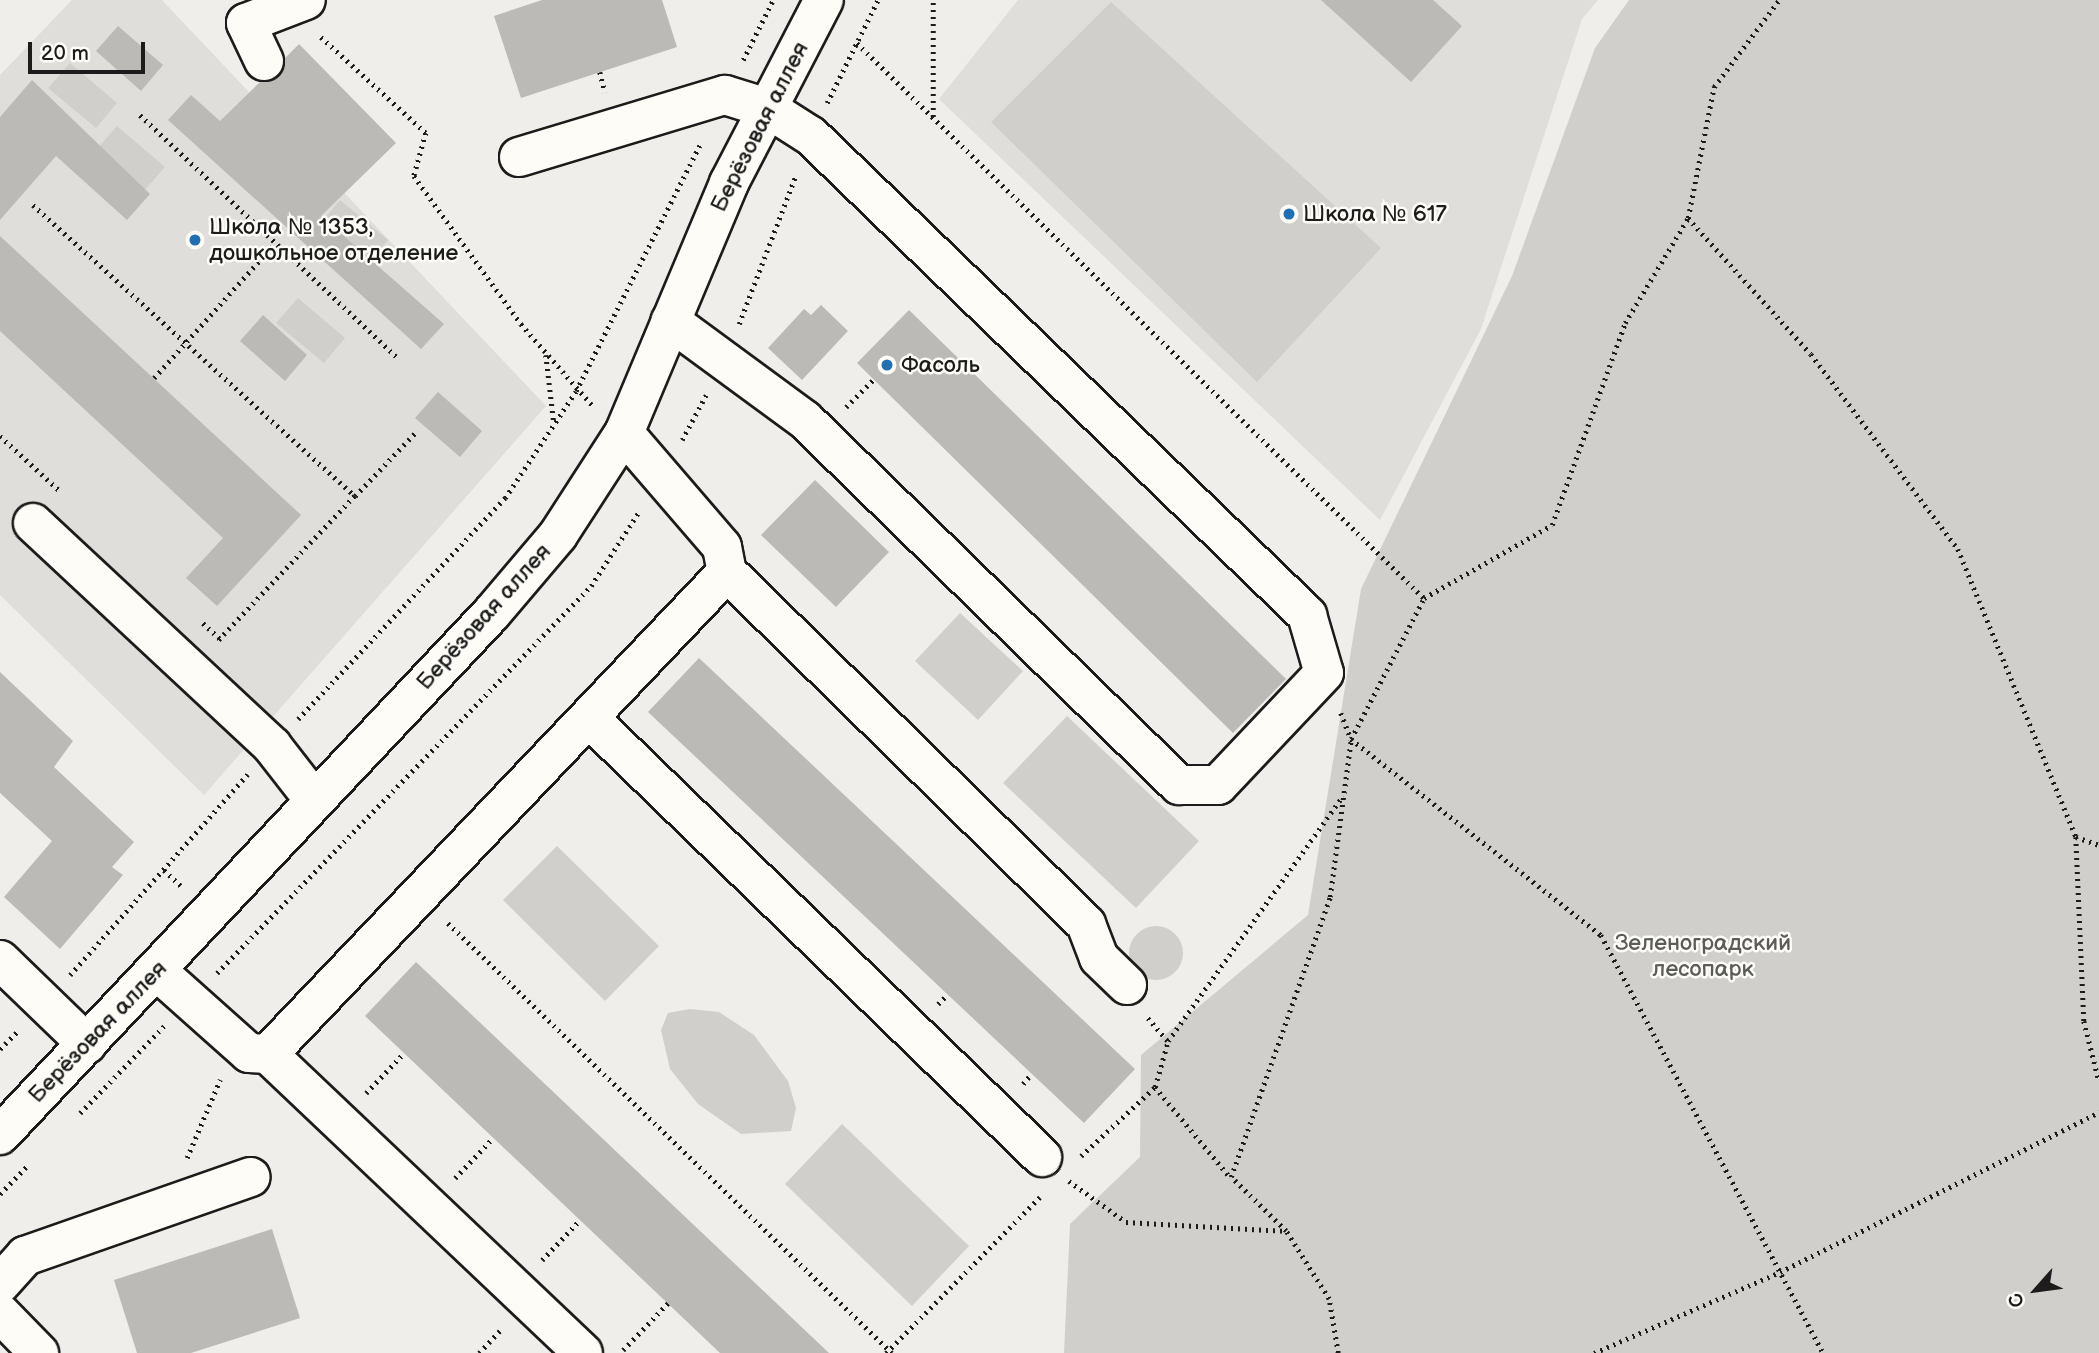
<!DOCTYPE html>
<html>
<head>
<meta charset="utf-8">
<style>
	body { margin:0 }
	#map { position:relative; width:2099px; height:1353px; overflow:hidden; background:#f0eeea; font-family:"Balsamiq Sans",sans-serif }
	div>[style] { position:absolute }
	.built>* { inset:0; background:#e0deda }
	.green>* { inset:0; background:#d0cfcc }
	.round { border-radius:50% }
	.building>* { inset:0; background:#bbbab6 }
	.path>* { height:4.5px; margin-top:-2.25px; transform-origin:0; background:repeating-linear-gradient(90deg,#1c1c1c 0 2px,transparent 0 7px) }
	.roads { filter:drop-shadow(2px 0 #1c1c1c) drop-shadow(-2px 0 #1c1c1c) drop-shadow(0 2px #1c1c1c) drop-shadow(0 -2px #1c1c1c) }
	.minor>* { height:38px; margin:-19px; padding:0 19px; transform-origin:19px; border-radius:19px; background:#fdfcf7 }
	.dots>* { width:19px; height:19px; translate:-50% -50%; box-sizing:border-box; border:4px solid #fdfcf7; border-radius:50% }
	span { translate:-50% -50%; white-space:nowrap; text-align:center; line-height:1.15; -webkit-text-stroke:5px #fdfcf7; paint-order:stroke }
	.street-label { font-size:23px; color:#1c1c1c }
	.poi-label { font-size:23px; color:#1c1c1c }
	.left { translate:0 -50%; text-align:left }
	.park-label { font-size:23px; color:#5b5b5a }
	.north { position:absolute; left:2001px; top:1255px; width:70px; height:70px; -webkit-text-stroke:5px #fdfcf7; paint-order:stroke; rotate:242deg; font-size:19px; font-weight:700; line-height:28px; text-align:center; color:#1c1c1c }
	.north::after { content:''; display:block; margin:auto; width:24px; height:32px; background:#1c1c1c; clip-path:polygon(50% 0,100% 100%,50% 72%,0 100%) }
	.scale { position:absolute; left:28px; top:42px; width:117px; height:32px; box-sizing:border-box; border:4px solid #1c1c1c; border-top:0; padding-left:9px; font-size:21px; line-height:24px; white-space:nowrap; color:#1c1c1c; -webkit-text-stroke:5px #fdfcf7; paint-order:stroke }
</style>
</head>
<body>
<div id="map">
	<div class="built">
		<i style="clip-path:polygon(72px 0,162px 0,546px 406px,204px 795px,0 595px,0 75px)"></i>
		<i style="clip-path:polygon(1018px 0,1598px 0,1582px 19px,1481px 329px,1380px 520px,939px 99px)"></i>
	</div>
	<div class="green">
		<i style="clip-path:polygon(1629px 0,2099px 0,2099px 1353px,1064px 1353px,1070px 1224px,1140px 1157px,1141px 1055px,1308px 915px,1361px 589px,1512px 276px,1595px 48px)"></i>
		<i style="clip-path:polygon(1111px 2px,1381px 248px,1257px 382px,991px 122px)"></i>
		<i style="clip-path:polygon(70px 63px,117px 103px,96px 128px,48px 88px)"></i>
		<i style="clip-path:polygon(117px 126px,165px 167px,143px 192px,95px 151px)"></i>
		<i style="clip-path:polygon(340px 200px,388px 240px,366px 266px,319px 225px)"></i>
		<i style="clip-path:polygon(298px 298px,345px 338px,324px 363px,276px 323px)"></i>
		<i style="clip-path:polygon(960px 613px,1023px 671px,978px 720px,915px 661px)"></i>
		<i style="clip-path:polygon(1067px 716px,1199px 841px,1136px 908px,1003px 783px)"></i>
		<i style="clip-path:polygon(557px 846px,659px 946px,605px 1001px,503px 900px)"></i>
		<i class="round" style="left:1129px;top:926px;width:54px;height:54px"></i>
		<i style="clip-path:polygon(690px 1009px,719px 1012px,754px 1035px,788px 1081px,796px 1108px,791px 1131px,741px 1134px,698px 1104px,670px 1069px,661px 1030px,668px 1013px)"></i>
		<i style="clip-path:polygon(842px 1124px,969px 1246px,912px 1306px,785px 1184px)"></i>
	</div>
	<div class="building">
		<i style="clip-path:polygon(542px 0,662px 0,677px 47px,521px 98px,494px 16px)"></i>
		<i style="clip-path:polygon(1321px 0,1433px 0,1462px 26px,1411px 82px)"></i>
		<i style="clip-path:polygon(118px 26px,163px 65px,141px 91px,96px 51px)"></i>
		<i style="clip-path:polygon(299px 44px,396px 143px,321px 216px,444px 324px,421px 349px,168px 120px,191px 95px,220px 121px,260px 82px,282px 74px,285px 58px)"></i>
		<i style="clip-path:polygon(32px 80px,150px 194px,127px 220px,56px 156px,0 220px,0 117px)"></i>
		<i style="clip-path:polygon(0 236px,301px 515px,217px 606px,186px 578px,223px 538px,0 331px)"></i>
		<i style="clip-path:polygon(821px 305px,848px 331px,802px 380px,768px 348px,804px 309px,811px 315px)"></i>
		<i style="clip-path:polygon(909px 310px,1286px 679px,1233px 733px,857px 363px)"></i>
		<i style="clip-path:polygon(263px 315px,307px 355px,285px 381px,240px 341px)"></i>
		<i style="clip-path:polygon(438px 392px,482px 431px,460px 457px,415px 418px)"></i>
		<i style="clip-path:polygon(815px 480px,889px 552px,836px 607px,761px 535px)"></i>
		<i style="clip-path:polygon(699px 658px,1135px 1069px,1084px 1123px,648px 712px)"></i>
		<i style="clip-path:polygon(0 672px,73px 741px,54px 767px,134px 842px,112px 867px,123px 875px,60px 949px,4px 897px,52px 841px,0 793px)"></i>
		<i style="clip-path:polygon(416px 962px,829px 1353px,720px 1353px,365px 1016px)"></i>
		<i style="clip-path:polygon(272px 1229px,300px 1318px,191px 1353px,137px 1353px,114px 1280px)"></i>
	</div>
	<div class="path">
		<i style="left:321px;top:37px;width:142px;rotate:42.4deg"></i>
		<i style="left:426px;top:133px;width:45px;rotate:105.6deg"></i>
		<i style="left:414px;top:176px;width:183px;rotate:54.1deg"></i>
		<i style="left:521px;top:324px;width:111px;rotate:48.7deg"></i>
		<i style="left:857px;top:43px;width:793px;rotate:44.39deg"></i>
		<i style="left:743px;top:60px;width:67px;rotate:-63.4deg"></i>
		<i style="left:600px;top:72px;width:21px;rotate:76deg"></i>
		<i style="left:827px;top:103px;width:115px;rotate:-63.7deg"></i>
		<i style="left:140px;top:115px;width:353px;rotate:43.3deg"></i>
		<i style="left:933px;top:117px;width:117px;rotate:-90deg"></i>
		<i style="left:33px;top:205px;width:434px;rotate:42.1deg"></i>
		<i style="left:355px;top:496px;width:199px;rotate:133.4deg"></i>
		<i style="left:1688px;top:218px;width:183px;rotate:47.9deg"></i>
		<i style="left:1811px;top:354px;width:244px;rotate:53deg"></i>
		<i style="left:1958px;top:549px;width:311px;rotate:67.7deg"></i>
		<i style="left:2076px;top:837px;width:184px;rotate:87.5deg"></i>
		<i style="left:2084px;top:1021px;width:62px;rotate:76deg"></i>
		<i style="left:739px;top:324px;width:160px;rotate:-69.1deg"></i>
		<i style="left:546px;top:355px;width:68px;rotate:83.3deg"></i>
		<i style="left:154px;top:378px;width:181px;rotate:-48.1deg"></i>
		<i style="left:846px;top:407px;width:38px;rotate:-45deg"></i>
		<i style="left:0;top:436px;width:81px;rotate:42.5deg"></i>
		<i style="left:682px;top:440px;width:51px;rotate:-61.9deg"></i>
		<i style="left:355px;top:496px;width:88px;rotate:-46.4deg"></i>
		<i style="left:203px;top:623px;width:23px;rotate:43deg"></i>
		<i style="left:1341px;top:713px;width:28px;rotate:69deg"></i>
		<i style="left:1351px;top:739px;width:318px;rotate:38.1deg"></i>
		<i style="left:1601px;top:935px;width:473px;rotate:62deg"></i>
		<i style="left:298px;top:719px;width:303px;rotate:-46.9deg"></i>
		<i style="left:505px;top:498px;width:128px;rotate:-56.4deg"></i>
		<i style="left:576px;top:391px;width:278px;rotate:-63.3deg"></i>
		<i style="left:2076px;top:837px;width:24px;rotate:19deg"></i>
		<i style="left:164px;top:870px;width:23px;rotate:43deg"></i>
		<i style="left:448px;top:923px;width:618px;rotate:44.08deg"></i>
		<i style="left:217px;top:973px;width:538px;rotate:-45.98deg"></i>
		<i style="left:591px;top:586px;width:90px;rotate:-57.2deg"></i>
		<i style="left:70px;top:975px;width:268px;rotate:-48.5deg"></i>
		<i style="left:938px;top:1004px;width:13px;rotate:-45deg"></i>
		<i style="left:1148px;top:1018px;width:30px;rotate:49deg"></i>
		<i style="left:0;top:1049px;width:27px;rotate:-45deg"></i>
		<i style="left:1023px;top:1084px;width:13px;rotate:-51deg"></i>
		<i style="left:1155px;top:1087px;width:117px;rotate:50.2deg"></i>
		<i style="left:366px;top:1093px;width:55px;rotate:-46.5deg"></i>
		<i style="left:80px;top:1113px;width:121px;rotate:-46deg"></i>
		<i style="left:1081px;top:1156px;width:101px;rotate:-43deg"></i>
		<i style="left:1155px;top:1087px;width:48px;rotate:-74.2deg"></i>
		<i style="left:1168px;top:1041px;width:301px;rotate:-54.5deg"></i>
		<i style="left:187px;top:1158px;width:85px;rotate:-67.1deg"></i>
		<i style="left:455px;top:1178px;width:55px;rotate:-46.5deg"></i>
		<i style="left:1069px;top:1181px;width:70px;rotate:35.7deg"></i>
		<i style="left:1126px;top:1222px;width:159px;rotate:3.2deg"></i>
		<i style="left:0;top:1194px;width:39px;rotate:-46deg"></i>
		<i style="left:542px;top:1260px;width:55px;rotate:-46.5deg"></i>
		<i style="left:623px;top:1350px;width:65px;rotate:-46.2deg"></i>
		<i style="left:479px;top:1353px;width:34px;rotate:-47deg"></i>
		<i style="left:886px;top:1353px;width:219px;rotate:-45.4deg"></i>
		<i style="left:1338px;top:1353px;width:55px;rotate:-99.5deg"></i>
		<i style="left:1329px;top:1299px;width:80px;rotate:-122.3deg"></i>
		<i style="left:1286px;top:1231px;width:77px;rotate:-135.5deg"></i>
		<i style="left:1231px;top:1177px;width:297px;rotate:-70.5deg"></i>
		<i style="left:1330px;top:897px;width:159px;rotate:-82.4deg"></i>
		<i style="left:1351px;top:739px;width:159px;rotate:-62.6deg"></i>
		<i style="left:1424px;top:598px;width:147px;rotate:-29.7deg"></i>
		<i style="left:1552px;top:525px;width:215px;rotate:-70.1deg"></i>
		<i style="left:1625px;top:323px;width:122px;rotate:-59deg"></i>
		<i style="left:1688px;top:218px;width:134px;rotate:-78.8deg"></i>
		<i style="left:1714px;top:87px;width:109px;rotate:-53.2deg"></i>
		<i style="left:1594px;top:1353px;width:203px;rotate:-23.5deg"></i>
		<i style="left:1780px;top:1272px;width:357px;rotate:-26.6deg"></i>
	</div>
	<div class="roads">
		<div class="minor">
			<i style="left:264px;top:61px;width:42px;rotate:-115.3deg"></i>
			<i style="left:246px;top:23px;width:64px;rotate:-21deg"></i>
			<i style="left:519px;top:157px;width:215px;rotate:-16.8deg"></i>
			<i style="left:725px;top:95px;width:44px;rotate:17.2deg"></i>
			<i style="left:767px;top:108px;width:52px;rotate:32.5deg"></i>
			<i style="left:811px;top:136px;width:690px;rotate:44deg"></i>
			<i style="left:1307px;top:615px;width:60px;rotate:73.7deg"></i>
			<i style="left:1324px;top:673px;width:154px;rotate:133.4deg"></i>
			<i style="left:1218px;top:785px;width:39px;rotate:180deg"></i>
			<i style="left:1179px;top:785px;width:523px;rotate:-135.7deg"></i>
			<i style="left:805px;top:420px;width:167px;rotate:-143.7deg"></i>
			<i style="left:624px;top:433px;width:150px;rotate:49.3deg"></i>
			<i style="left:722px;top:547px;width:25px;rotate:79deg"></i>
			<i style="left:727px;top:572px;width:503px;rotate:44.44deg"></i>
			<i style="left:1086px;top:924px;width:36px;rotate:69deg"></i>
			<i style="left:1099px;top:958px;width:39px;rotate:44deg"></i>
			<i style="left:33px;top:523px;width:327px;rotate:43deg"></i>
			<i style="left:272px;top:746px;width:68px;rotate:52.1deg"></i>
			<i style="left:589px;top:718px;width:631px;rotate:44.1deg"></i>
			<i style="left:0;top:960px;width:121px;rotate:44deg"></i>
			<i style="left:157px;top:971px;width:123px;rotate:41.7deg"></i>
			<i style="left:249px;top:1053px;width:19px;rotate:3deg"></i>
			<i style="left:268px;top:1054px;width:666px;rotate:-46.4deg"></i>
			<i style="left:268px;top:1054px;width:434px;rotate:43.5deg"></i>
			<i style="left:0;top:1135px;width:716px;rotate:-46.7deg"></i>
			<i style="left:491px;top:614px;width:104px;rotate:-49.7deg"></i>
			<i style="left:558px;top:535px;width:121px;rotate:-57.1deg"></i>
			<i style="left:624px;top:433px;width:271px;rotate:-67.2deg"></i>
			<i style="left:729px;top:183px;width:206px;rotate:-62.6deg"></i>
			<i style="left:0;top:1284px;width:38px;rotate:-48deg"></i>
			<i style="left:25px;top:1256px;width:239px;rotate:-19.3deg"></i>
			<i style="left:0;top:1313px;width:56px;rotate:45.7deg"></i>
		</div>
	</div>
	<div class="dots">
		<i style="left:1289px;top:214px;background:#1f6fb2"></i>
		<i style="left:195px;top:240px;background:#1f6fb2"></i>
		<i style="left:887px;top:365px;background:#1f6fb2"></i>
	</div>
	<div class="street-label">
		<span style="left:760px;top:127px;rotate:-63deg">Берёзовая аллея</span>
		<span style="left:484px;top:617px;rotate:-48deg">Берёзовая аллея</span>
		<span style="left:98px;top:1032px;rotate:-46deg">Берёзовая аллея</span>
	</div>
	<div class="poi-label">
		<span class="left" style="left:1303px;top:214px">Школа № 617</span>
		<span class="left" style="left:209px;top:240px">Школа № 1353,<br>дошкольное отделение</span>
		<span class="left" style="left:901px;top:365px">Фасоль</span>
	</div>
	<div class="park-label">
		<span style="left:1703px;top:956px">Зеленоградский<br>лесопарк</span>
	</div>
	<div class="north">С</div>
	<div class="scale">20 m</div>
</div>
</body>
</html>
